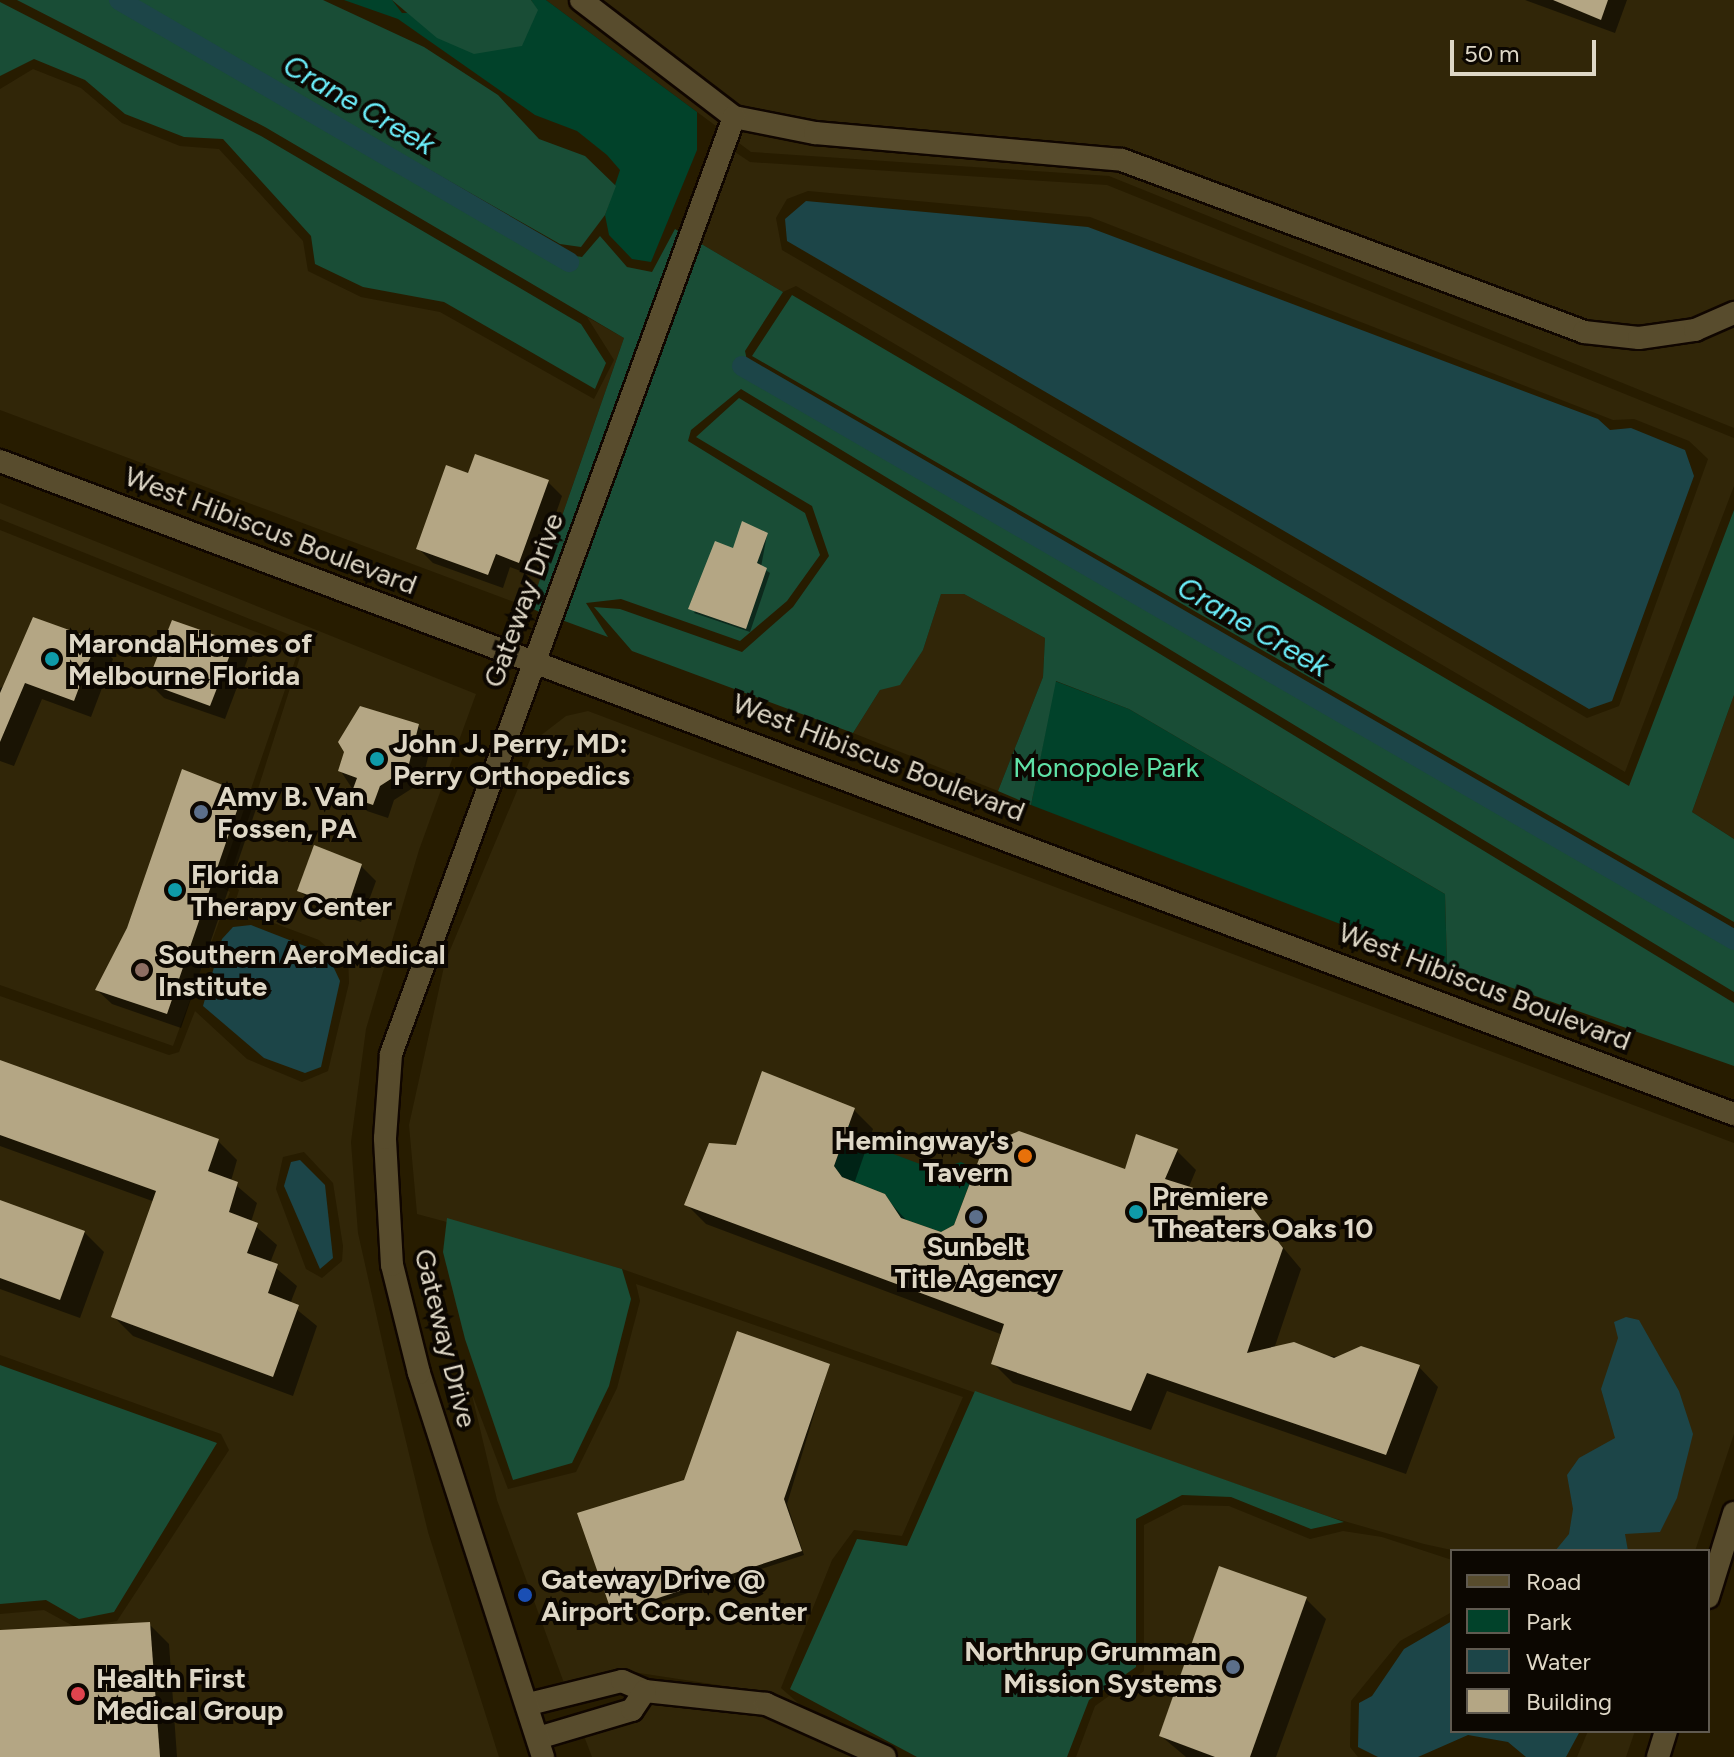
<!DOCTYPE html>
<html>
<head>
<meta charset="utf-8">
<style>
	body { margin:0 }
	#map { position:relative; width:1734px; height:1757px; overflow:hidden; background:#271c00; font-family:Figtree,sans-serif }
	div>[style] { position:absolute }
	.built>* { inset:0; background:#312608 }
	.green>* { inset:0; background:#01422a }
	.forest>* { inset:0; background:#194d36 }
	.water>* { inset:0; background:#1c4548 }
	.shadow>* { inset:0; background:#0007 }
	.canal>* { height:20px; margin:-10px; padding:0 10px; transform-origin:10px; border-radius:10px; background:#1c4548 }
	.building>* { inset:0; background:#b4a684 }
	.roads { filter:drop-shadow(2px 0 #100600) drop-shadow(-2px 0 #100600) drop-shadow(0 2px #100600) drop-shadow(0 -2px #100600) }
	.minor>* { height:22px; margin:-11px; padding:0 11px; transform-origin:11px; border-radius:11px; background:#584c2d }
	.dots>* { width:22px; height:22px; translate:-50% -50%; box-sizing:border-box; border:4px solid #0c0701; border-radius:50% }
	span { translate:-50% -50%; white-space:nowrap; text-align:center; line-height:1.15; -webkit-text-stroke:8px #0c0701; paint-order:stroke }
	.street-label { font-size:28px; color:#ded7c6 }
	.poi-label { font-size:28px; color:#ded7c6; font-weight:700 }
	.left { translate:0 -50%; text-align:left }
	.right { translate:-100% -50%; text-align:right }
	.park-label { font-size:28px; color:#5fe2a7 }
	.water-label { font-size:30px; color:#6bedf9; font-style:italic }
	.legend { position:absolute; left:1450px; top:1549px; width:260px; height:184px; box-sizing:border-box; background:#0c0701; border:2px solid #605a50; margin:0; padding:10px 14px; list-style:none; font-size:24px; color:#ded7c6 }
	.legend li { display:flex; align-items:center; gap:16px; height:40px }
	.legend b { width:40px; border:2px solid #605a50 }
	.scale { position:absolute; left:1450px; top:40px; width:146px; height:36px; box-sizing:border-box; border:4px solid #ded7c6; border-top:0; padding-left:10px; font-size:24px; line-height:28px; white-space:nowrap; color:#ded7c6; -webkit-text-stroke:6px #0c0701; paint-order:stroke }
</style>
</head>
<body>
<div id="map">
	<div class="built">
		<i style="clip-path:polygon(546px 0,1734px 0,1734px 428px,1109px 176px,751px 152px)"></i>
		<i style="clip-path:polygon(33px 69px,81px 88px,122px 123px,180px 146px,219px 149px,303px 241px,308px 271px,361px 297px,440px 312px,594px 399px,614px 360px,587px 317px,624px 338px,530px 608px,0 410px,0 89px)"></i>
		<i style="clip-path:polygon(evenodd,732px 150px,750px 162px,1107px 185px,1734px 438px,1734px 486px,1625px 772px,796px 286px,783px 292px,698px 242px,732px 150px,808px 191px,1090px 217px,1613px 420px,1634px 419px,1689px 441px,1708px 459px,1619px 706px,1587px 718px,782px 250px,776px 218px,787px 199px,808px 191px)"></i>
		<i style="clip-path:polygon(evenodd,0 503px,476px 694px,419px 850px,366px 1029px,351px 1142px,358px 1233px,388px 1367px,428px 1532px,499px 1757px,0 1757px,0 1614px,44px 1610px,77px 1628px,117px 1621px,229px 1450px,221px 1434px,0 1355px,0 996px,169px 1055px,179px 1052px,195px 1011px,247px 1059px,302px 1082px,328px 1071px,349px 983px,348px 955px,341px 960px,319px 940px,255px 916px,230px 918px,239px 890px,229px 880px,305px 641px,0 519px,0 503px,304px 1152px,333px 1183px,343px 1246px,342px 1261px,322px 1278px,306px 1269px,276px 1189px,283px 1157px,304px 1152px)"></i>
		<i style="clip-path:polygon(0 530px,299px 649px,218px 885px,230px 892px,173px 1046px,0 985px)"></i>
		<i style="clip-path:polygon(941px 594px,964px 594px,1045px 638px,1043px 677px,998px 791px,853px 733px,880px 690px,923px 650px)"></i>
		<i style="clip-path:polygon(1734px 695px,1734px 839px,1692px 812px)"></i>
		<i style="clip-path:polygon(588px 711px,1734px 1143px,1734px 1434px,1695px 1551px,1456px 1551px,1424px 1544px,1330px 1517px,622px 1269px,417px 1214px,409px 1125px,445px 962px,540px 736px,566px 716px)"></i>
		<i style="clip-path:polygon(636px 1284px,963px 1397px,902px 1536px,854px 1530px,832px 1560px,781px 1688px,805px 1709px,770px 1693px,626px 1671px,564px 1683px,497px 1500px,471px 1391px,508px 1489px,576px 1472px,617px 1388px,640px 1301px)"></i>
		<i style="clip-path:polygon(1183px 1505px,1229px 1506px,1310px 1539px,1343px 1531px,1382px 1537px,1452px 1560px,1452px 1612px,1400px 1641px,1351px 1701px,1350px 1747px,1358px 1757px,1076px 1757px,1095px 1706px,1144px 1671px,1144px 1525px)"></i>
		<i style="clip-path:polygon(651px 1703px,763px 1715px,857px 1757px,592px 1757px,584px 1736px)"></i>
		<i style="clip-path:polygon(1588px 1731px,1635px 1731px,1626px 1757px,1577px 1757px)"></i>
	</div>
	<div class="green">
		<i style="clip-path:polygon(344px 0,392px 0,402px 13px,537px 10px,531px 0,546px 0,697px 112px,697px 150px,651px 262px,632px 259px,609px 235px,605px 215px,620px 170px,607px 155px,577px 131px,535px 115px,398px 19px)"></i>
		<i style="clip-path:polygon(1055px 681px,1129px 709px,1445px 894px,1447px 965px,1031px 805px)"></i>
		<i style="clip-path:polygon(849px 1125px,872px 1146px,936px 1170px,961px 1162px,975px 1169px,954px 1225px,941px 1232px,901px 1218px,885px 1194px,842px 1177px,834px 1166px)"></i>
	</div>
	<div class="forest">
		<i style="clip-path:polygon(17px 0,111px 0,556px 253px,582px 257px,600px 236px,627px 267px,652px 272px,675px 229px,680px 232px,540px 612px,530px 608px,624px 338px,265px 127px)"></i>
		<i style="clip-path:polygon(131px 0,323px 0,424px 47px,498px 95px,539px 139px,585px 156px,616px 186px,605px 215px,581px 247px,560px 244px)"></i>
		<i style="clip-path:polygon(392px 0,531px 0,538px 10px,522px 46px,474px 54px,437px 38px)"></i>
		<i style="clip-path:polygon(0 2px,261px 136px,581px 324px,606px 363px,595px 389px,444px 302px,363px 287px,315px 264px,311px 236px,223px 139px,184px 137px,125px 114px,85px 80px,34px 59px,0 76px)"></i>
		<i style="clip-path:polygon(698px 242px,783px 292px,745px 351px,748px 365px,1734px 934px,1734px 992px,741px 389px,691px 430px,688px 441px,805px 513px,820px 555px,787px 601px,740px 641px,621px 599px,586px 603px,608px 637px,559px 619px)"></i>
		<i style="clip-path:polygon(792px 295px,1629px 786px,1734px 510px,1734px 695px,1692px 812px,1734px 839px,1734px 922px,752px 356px)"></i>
		<i style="clip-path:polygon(739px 398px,1734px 1003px,1734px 1066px,1447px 965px,1445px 894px,1129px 709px,1056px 681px,1031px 805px,998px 791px,1043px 677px,1045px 638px,964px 594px,941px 594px,923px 650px,900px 685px,880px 690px,853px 733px,632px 651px,594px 607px,620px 609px,742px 652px,793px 607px,829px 556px,812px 506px,696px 437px)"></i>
		<i style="clip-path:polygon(447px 1218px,622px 1269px,631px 1299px,609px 1386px,572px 1463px,513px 1480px,465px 1339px,443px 1252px)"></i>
		<i style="clip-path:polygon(0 1365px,217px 1443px,114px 1612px,79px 1619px,46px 1600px,0 1604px)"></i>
		<i style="clip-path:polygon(975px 1391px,1330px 1517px,1344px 1522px,1311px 1529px,1231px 1497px,1182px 1495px,1136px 1519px,1136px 1667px,1089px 1700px,1067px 1757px,917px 1757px,790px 1689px,857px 1539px,907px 1546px)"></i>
	</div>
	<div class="water">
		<i style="clip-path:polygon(806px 201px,1088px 227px,1598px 419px,1610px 430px,1631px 428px,1685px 450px,1694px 476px,1612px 701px,1589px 709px,787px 241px,785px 219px)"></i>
		<i style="clip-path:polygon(251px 925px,315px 950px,333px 966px,340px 981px,321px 1067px,305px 1073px,264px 1058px,203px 1006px,222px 939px,233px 927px)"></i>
		<i style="clip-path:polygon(300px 1160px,325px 1185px,333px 1258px,320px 1269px,284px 1186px,291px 1162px)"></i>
		<i style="clip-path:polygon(1626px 1317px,1639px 1320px,1679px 1391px,1693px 1434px,1677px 1498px,1660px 1532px,1625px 1534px,1628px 1551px,1555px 1551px,1569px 1534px,1573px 1509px,1567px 1475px,1579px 1458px,1615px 1438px,1601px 1389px,1618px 1338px,1614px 1322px)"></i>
		<i style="clip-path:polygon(1452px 1621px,1452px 1731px,1580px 1731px,1566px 1757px,1526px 1757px,1508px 1742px,1468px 1735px,1418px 1757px,1378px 1757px,1358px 1747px,1359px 1703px,1372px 1696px,1404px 1649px)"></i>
	</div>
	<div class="shadow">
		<i style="clip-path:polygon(1525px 0,1627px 0,1615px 33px)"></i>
		<i style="clip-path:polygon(470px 476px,548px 482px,562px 496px,534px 576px,510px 567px,503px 588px,433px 563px,418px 548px)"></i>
		<i style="clip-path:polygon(767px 535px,761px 567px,770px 573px,750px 632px,694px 613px,734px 550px)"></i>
		<i style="clip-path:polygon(96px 642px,113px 659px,91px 717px,42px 699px,14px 766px,0 761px,0 688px)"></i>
		<i style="clip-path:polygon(234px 643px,248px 658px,225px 719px,164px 698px,149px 683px)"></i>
		<i style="clip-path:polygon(418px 726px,432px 741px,422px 782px,394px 800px,388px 818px,367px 811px,340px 770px)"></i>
		<i style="clip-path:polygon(242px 794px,256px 809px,181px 1028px,112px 1004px,97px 990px,129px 929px)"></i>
		<i style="clip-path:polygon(316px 847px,361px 866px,376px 881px,361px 922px,314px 905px,299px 890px)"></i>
		<i style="clip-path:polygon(0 1062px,218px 1141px,237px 1160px,231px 1181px,257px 1203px,251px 1222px,277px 1245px,270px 1263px,297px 1286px,290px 1304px,317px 1326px,293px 1396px,133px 1336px,113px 1316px,155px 1202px,0 1146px)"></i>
		<i style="clip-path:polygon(854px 1110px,873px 1129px,854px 1184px,884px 1196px,909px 1223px,941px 1234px,1177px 1151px,1196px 1170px,1188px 1189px,1250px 1208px,1301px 1269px,1274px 1349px,1419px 1367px,1438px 1387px,1406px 1474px,1167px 1391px,1151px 1430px,1013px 1383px,993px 1363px,1003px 1335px,706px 1224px,686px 1204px,737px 1147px)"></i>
		<i style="clip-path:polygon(0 1203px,84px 1232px,104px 1252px,80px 1318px,0 1289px)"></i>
		<i style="clip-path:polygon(829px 1365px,787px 1504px,804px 1555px,618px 1616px,685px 1482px)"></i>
		<i style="clip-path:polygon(1220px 1569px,1306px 1599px,1326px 1619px,1276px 1757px,1186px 1757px,1161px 1736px)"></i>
		<i style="clip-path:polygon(149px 1624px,169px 1644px,177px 1757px,0 1757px,0 1632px)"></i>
	</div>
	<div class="canal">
		<i style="left:119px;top:0;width:521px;rotate:30.21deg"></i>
		<i style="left:742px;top:366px;width:1146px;rotate:30.05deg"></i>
	</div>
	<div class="building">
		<i style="clip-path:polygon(1553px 0,1608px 0,1601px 20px)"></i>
		<i style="clip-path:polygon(475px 454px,549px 480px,519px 563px,496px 554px,488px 575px,416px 549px,446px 465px,468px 473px)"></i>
		<i style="clip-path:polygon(742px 521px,768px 533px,757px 563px,767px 568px,746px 629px,688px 609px,715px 541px,733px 548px)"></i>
		<i style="clip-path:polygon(33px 617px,97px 640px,74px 701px,25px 683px,0 742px,0 693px)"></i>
		<i style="clip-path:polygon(172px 620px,235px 642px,210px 706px,147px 683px)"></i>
		<i style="clip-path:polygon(360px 706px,419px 724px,408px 768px,380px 786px,373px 805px,350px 797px,357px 778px,338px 771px,344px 752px,338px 742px)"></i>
		<i style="clip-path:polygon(182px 769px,243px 793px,167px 1014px,95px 990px,127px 928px)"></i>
		<i style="clip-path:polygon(314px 845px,362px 864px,347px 909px,297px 891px)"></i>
		<i style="clip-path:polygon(0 1060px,219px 1139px,208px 1171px,238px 1182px,229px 1212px,258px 1223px,247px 1253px,278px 1264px,268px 1293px,299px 1305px,273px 1377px,111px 1317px,156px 1191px,0 1135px)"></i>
		<i style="clip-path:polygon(762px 1071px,855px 1108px,834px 1166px,842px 1177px,885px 1194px,901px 1218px,941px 1232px,954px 1225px,984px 1146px,1019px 1131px,1125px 1169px,1136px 1134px,1178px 1149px,1165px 1179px,1251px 1206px,1283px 1248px,1247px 1353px,1294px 1342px,1334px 1358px,1361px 1346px,1420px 1365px,1386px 1455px,1147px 1373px,1131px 1411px,991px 1364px,1004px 1324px,684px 1205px,709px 1143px,736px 1145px)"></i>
		<i style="clip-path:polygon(0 1200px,85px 1231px,60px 1300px,0 1278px)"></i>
		<i style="clip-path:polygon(737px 1331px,830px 1364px,784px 1499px,802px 1551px,612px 1613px,577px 1513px,684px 1480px)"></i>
		<i style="clip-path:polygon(1219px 1566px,1307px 1597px,1250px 1757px,1215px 1757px,1159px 1736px)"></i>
		<i style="clip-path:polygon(150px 1622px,160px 1757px,0 1757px,0 1630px)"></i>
	</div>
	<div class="roads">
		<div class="minor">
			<i style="left:581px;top:0;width:193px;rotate:37.4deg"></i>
			<i style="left:734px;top:117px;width:83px;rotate:11.2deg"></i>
			<i style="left:815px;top:133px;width:308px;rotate:5deg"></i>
			<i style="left:1122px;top:160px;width:493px;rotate:20.4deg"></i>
			<i style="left:1584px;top:332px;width:55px;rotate:6.2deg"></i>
			<i style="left:1639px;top:338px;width:57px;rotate:-8.1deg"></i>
			<i style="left:1695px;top:330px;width:43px;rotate:-23.6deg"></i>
			<i style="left:0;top:461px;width:1853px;rotate:20.64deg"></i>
			<i style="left:1708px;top:1597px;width:88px;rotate:-72.8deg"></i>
			<i style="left:529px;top:1704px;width:96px;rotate:-13.9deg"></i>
			<i style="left:622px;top:1681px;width:25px;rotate:23deg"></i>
			<i style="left:645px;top:1691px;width:122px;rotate:6.1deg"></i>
			<i style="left:766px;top:1704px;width:130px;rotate:24deg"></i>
			<i style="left:538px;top:1738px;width:98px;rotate:-16.6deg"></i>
			<i style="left:632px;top:1710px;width:23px;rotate:-56deg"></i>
			<i style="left:543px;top:1757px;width:404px;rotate:-107.9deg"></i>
			<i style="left:419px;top:1373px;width:111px;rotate:-104deg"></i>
			<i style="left:392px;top:1265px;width:127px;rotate:-93.2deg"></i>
			<i style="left:385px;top:1138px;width:84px;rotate:-85.9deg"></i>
			<i style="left:391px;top:1054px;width:998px;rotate:-69.89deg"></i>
			<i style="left:1658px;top:1757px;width:27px;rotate:-73deg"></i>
		</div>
	</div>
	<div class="dots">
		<i style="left:52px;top:659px;background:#0f9aa8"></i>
		<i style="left:377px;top:759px;background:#0f9aa8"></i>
		<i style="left:201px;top:812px;background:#5c6f8a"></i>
		<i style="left:175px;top:890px;background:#0f9aa8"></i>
		<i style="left:142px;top:970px;background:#8d6e63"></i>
		<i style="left:1025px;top:1156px;background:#e8710a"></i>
		<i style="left:1136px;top:1212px;background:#0f9aa8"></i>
		<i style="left:976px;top:1217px;background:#5c6f8a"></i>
		<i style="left:525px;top:1595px;background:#1a4fb4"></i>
		<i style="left:1233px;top:1667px;background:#5c6f8a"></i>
		<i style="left:78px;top:1694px;background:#e0444e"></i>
	</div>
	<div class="street-label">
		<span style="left:271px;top:530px;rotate:21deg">West Hibiscus Boulevard</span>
		<span style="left:523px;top:600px;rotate:-70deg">Gateway Drive</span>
		<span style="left:879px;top:757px;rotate:21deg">West Hibiscus Boulevard</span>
		<span style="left:1485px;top:986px;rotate:21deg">West Hibiscus Boulevard</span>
		<span style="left:446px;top:1338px;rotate:76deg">Gateway Drive</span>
	</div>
	<div class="poi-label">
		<span class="left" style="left:68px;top:659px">Maronda Homes of<br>Melbourne Florida</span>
		<span class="left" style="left:393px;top:759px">John J. Perry, MD:<br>Perry Orthopedics</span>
		<span class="left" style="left:217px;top:812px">Amy B. Van<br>Fossen, PA</span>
		<span class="left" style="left:191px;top:890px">Florida<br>Therapy Center</span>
		<span class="left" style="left:158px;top:970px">Southern AeroMedical<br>Institute</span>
		<span class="right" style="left:1009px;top:1156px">Hemingway's<br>Tavern</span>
		<span class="left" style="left:1152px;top:1212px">Premiere<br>Theaters Oaks 10</span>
		<span style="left:976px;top:1262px">Sunbelt<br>Title Agency</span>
		<span class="left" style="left:541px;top:1595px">Gateway Drive @<br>Airport Corp. Center</span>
		<span class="right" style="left:1217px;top:1667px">Northrup Grumman<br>Mission Systems</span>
		<span class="left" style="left:96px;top:1694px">Health First<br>Medical Group</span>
	</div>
	<div class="park-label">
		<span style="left:1106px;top:767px">Monopole Park</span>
	</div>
	<div class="water-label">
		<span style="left:359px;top:105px;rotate:30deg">Crane Creek</span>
		<span style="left:1253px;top:627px;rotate:30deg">Crane Creek</span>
	</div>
	<ul class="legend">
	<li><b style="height:10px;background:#584c2d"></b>Road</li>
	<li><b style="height:22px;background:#01422a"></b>Park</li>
	<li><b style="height:22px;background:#1c4548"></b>Water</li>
	<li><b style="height:22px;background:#b4a684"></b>Building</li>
	</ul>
	<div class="scale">50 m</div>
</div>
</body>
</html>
